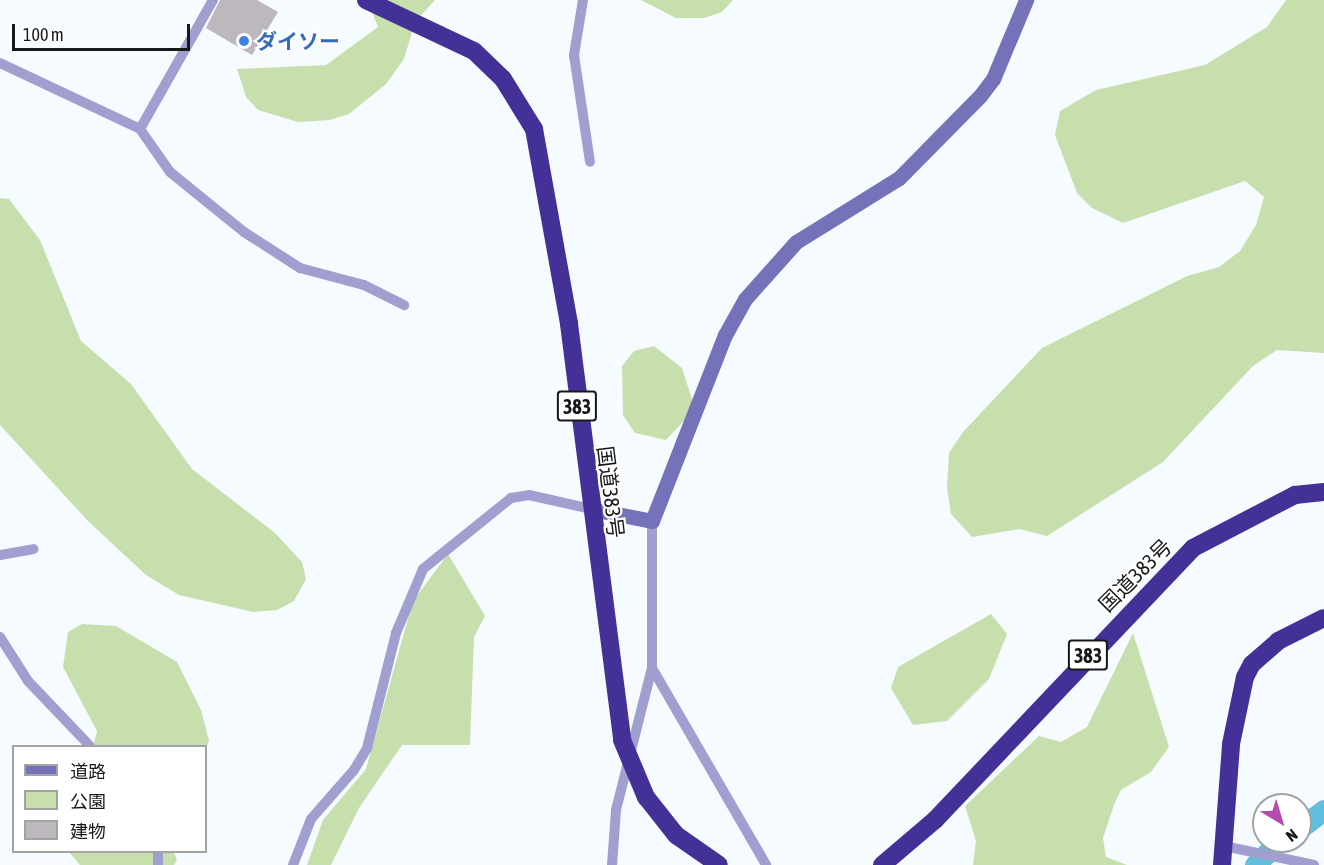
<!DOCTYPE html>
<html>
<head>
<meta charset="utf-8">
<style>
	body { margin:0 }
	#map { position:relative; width:1324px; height:865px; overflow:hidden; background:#f5fbff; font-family:"Asap Condensed","Noto Sans JP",sans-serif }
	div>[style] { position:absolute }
	.green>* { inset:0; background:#c7dfad }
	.river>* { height:21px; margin:-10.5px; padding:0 10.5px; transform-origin:10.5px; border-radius:10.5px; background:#62bede }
	.building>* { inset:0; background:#bcb8be }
	.street>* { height:10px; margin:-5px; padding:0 5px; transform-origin:5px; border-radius:5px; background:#a09fd0 }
	.secondary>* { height:15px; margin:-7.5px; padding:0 7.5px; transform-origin:7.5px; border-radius:7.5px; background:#7672b9 }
	.highway>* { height:18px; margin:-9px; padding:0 9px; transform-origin:9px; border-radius:9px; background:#443197 }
	.dots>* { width:16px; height:16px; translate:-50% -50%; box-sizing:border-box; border:3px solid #fff; border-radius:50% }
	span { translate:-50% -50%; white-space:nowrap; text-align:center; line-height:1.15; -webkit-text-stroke:4.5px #fff; paint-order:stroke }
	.shield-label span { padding:2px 4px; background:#fff; border:2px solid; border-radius:4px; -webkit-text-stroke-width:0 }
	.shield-label { font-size:20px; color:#16181a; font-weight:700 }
	.shop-label { font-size:21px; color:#366cbe; font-weight:700 }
	.left { translate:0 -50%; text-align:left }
	.street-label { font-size:21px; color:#16181a }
	.legend { position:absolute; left:12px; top:745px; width:195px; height:108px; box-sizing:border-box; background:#fff; border:2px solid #a2a3a3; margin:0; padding:8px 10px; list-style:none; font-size:18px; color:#16181a }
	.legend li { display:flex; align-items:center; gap:12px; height:30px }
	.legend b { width:30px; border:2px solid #a2a3a3 }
	.north { position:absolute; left:1252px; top:793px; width:60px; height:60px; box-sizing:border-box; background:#fff; border:2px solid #a2a3a3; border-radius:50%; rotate:142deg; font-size:16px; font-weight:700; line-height:24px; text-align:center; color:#16181a }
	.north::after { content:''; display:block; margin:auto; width:21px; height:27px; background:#b44caf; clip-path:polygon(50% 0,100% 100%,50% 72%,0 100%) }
	.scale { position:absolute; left:12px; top:24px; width:178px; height:27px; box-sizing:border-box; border:3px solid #16181a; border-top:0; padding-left:8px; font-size:18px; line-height:21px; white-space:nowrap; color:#16181a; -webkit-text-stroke:4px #fff; paint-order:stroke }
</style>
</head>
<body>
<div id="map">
	<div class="green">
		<i style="clip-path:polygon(367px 0,435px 0,415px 22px,404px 59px,386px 84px,349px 114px,330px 120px,298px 122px,258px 110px,246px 97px,237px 69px,326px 65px,378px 27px)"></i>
		<i style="clip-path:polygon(641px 0,733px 0,722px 12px,704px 18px,676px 18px)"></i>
		<i style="clip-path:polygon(1286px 0,1324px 0,1324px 353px,1277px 350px,1253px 366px,1163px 462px,1047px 536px,1019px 529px,972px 537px,951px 514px,947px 488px,949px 453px,963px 432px,1042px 348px,1187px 276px,1219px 267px,1240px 251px,1256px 225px,1264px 197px,1245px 181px,1123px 223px,1092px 208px,1077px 193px,1055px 135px,1060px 111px,1096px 90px,1205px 65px,1267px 27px)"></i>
		<i style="clip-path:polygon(0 198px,9px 199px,40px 240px,81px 341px,131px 384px,192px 469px,275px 533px,302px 562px,306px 579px,294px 601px,277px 610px,253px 612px,179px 595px,146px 575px,88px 521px,0 425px)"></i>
		<i style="clip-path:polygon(654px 346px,682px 368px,695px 409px,666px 440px,635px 433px,623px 415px,622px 366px,634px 351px)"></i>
		<i style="clip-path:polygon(448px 554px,485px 616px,474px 637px,470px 745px,402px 745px,359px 808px,331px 865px,307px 865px,323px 820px,366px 769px,413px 601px)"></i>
		<i style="clip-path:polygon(991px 614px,1007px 634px,989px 679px,947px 721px,913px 725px,891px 688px,898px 667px)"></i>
		<i style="clip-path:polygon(82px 624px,116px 626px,177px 662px,201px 710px,209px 741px,206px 748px,93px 746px,97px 731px,63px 667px,68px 632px)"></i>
		<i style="clip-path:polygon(1133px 633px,1169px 747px,1151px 772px,1121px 790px,1114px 805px,1103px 838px,1106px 857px,1127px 865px,973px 865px,976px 841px,965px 806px,1039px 736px,1061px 742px,1087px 727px)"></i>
		<i style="clip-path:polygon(69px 852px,174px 852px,177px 860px,174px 865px,80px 865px)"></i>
	</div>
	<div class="river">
		<i style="left:1300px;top:828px;width:30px;rotate:-37deg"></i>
		<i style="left:1255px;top:865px;width:34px;rotate:-45deg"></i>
	</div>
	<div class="building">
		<i style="clip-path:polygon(220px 0,257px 0,278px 12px,252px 55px,206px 28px)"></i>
	</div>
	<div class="street">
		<i style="left:583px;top:0;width:56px;rotate:99.3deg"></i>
		<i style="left:574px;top:55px;width:108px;rotate:81.5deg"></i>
		<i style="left:0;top:63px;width:155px;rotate:25.2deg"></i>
		<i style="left:140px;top:129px;width:52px;rotate:55.1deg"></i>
		<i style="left:170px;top:172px;width:95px;rotate:39deg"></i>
		<i style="left:244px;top:232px;width:67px;rotate:32.7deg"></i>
		<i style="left:300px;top:268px;width:66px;rotate:14.9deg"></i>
		<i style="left:364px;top:285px;width:45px;rotate:26.6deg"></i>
		<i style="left:140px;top:129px;width:148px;rotate:-60.5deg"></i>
		<i style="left:0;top:555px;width:34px;rotate:-10deg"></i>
		<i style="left:0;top:637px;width:52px;rotate:57.5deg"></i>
		<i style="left:28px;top:681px;width:90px;rotate:46.4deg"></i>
		<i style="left:652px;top:668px;width:228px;rotate:59.9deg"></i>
		<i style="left:1224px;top:846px;width:92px;rotate:11.9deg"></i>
		<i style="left:158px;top:852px;width:13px;rotate:90deg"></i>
		<i style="left:293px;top:865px;width:49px;rotate:-68.6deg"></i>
		<i style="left:311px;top:819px;width:65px;rotate:-48.7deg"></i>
		<i style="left:354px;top:770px;width:26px;rotate:-59deg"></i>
		<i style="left:367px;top:748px;width:119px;rotate:-75.8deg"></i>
		<i style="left:396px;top:633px;width:69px;rotate:-67.1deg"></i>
		<i style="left:423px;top:569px;width:113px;rotate:-38.9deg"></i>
		<i style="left:511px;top:498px;width:18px;rotate:-9deg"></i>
		<i style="left:529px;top:495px;width:64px;rotate:12.7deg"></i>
		<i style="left:612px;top:865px;width:55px;rotate:-85.8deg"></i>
		<i style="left:616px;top:810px;width:146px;rotate:-75.8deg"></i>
		<i style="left:652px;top:668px;width:147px;rotate:-90deg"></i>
	</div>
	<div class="secondary">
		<i style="left:591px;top:509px;width:62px;rotate:11.1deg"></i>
		<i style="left:652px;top:521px;width:200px;rotate:-68.6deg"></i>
		<i style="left:725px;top:335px;width:41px;rotate:-60.9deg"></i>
		<i style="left:745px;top:299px;width:76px;rotate:-48.2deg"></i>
		<i style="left:796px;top:242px;width:121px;rotate:-31.9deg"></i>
		<i style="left:899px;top:178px;width:115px;rotate:-45.4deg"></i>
		<i style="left:980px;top:96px;width:21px;rotate:-53deg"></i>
		<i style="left:993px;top:79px;width:86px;rotate:-67.3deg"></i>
	</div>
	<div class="highway">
		<i style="left:366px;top:0;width:119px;rotate:25.3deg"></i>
		<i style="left:474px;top:51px;width:40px;rotate:44deg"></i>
		<i style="left:503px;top:79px;width:59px;rotate:58.2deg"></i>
		<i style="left:534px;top:129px;width:198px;rotate:79.8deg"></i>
		<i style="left:569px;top:324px;width:419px;rotate:82.7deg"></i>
		<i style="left:622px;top:740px;width:62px;rotate:67.2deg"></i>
		<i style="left:646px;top:797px;width:48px;rotate:51.7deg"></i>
		<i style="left:676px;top:835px;width:52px;rotate:34.9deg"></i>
		<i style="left:882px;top:865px;width:70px;rotate:-40.3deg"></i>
		<i style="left:935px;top:820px;width:375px;rotate:-46.5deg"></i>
		<i style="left:1193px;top:548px;width:115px;rotate:-27.5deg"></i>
		<i style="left:1295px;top:495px;width:29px;rotate:-6deg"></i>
		<i style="left:1222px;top:865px;width:121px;rotate:-85.7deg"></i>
		<i style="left:1231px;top:744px;width:68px;rotate:-78.2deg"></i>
		<i style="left:1245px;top:677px;width:15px;rotate:-62deg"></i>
		<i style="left:1252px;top:664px;width:35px;rotate:-41deg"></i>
		<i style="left:1278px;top:641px;width:51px;rotate:-26.6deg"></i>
	</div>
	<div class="dots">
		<i style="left:244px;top:41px;background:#3f7fe0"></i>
	</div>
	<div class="shield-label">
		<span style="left:577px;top:406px">383</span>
		<span style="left:1088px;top:655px">383</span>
	</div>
	<div class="shop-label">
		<span class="left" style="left:256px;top:41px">ダイソー</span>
	</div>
	<div class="street-label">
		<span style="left:611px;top:492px;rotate:83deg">国道383号</span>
		<span style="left:1135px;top:575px;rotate:-45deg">国道383号</span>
	</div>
	<ul class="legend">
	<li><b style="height:8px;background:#7672b9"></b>道路</li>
	<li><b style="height:16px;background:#c7dfad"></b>公園</li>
	<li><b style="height:16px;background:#bcb8be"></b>建物</li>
	</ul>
	<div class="north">N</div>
	<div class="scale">100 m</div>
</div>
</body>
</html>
